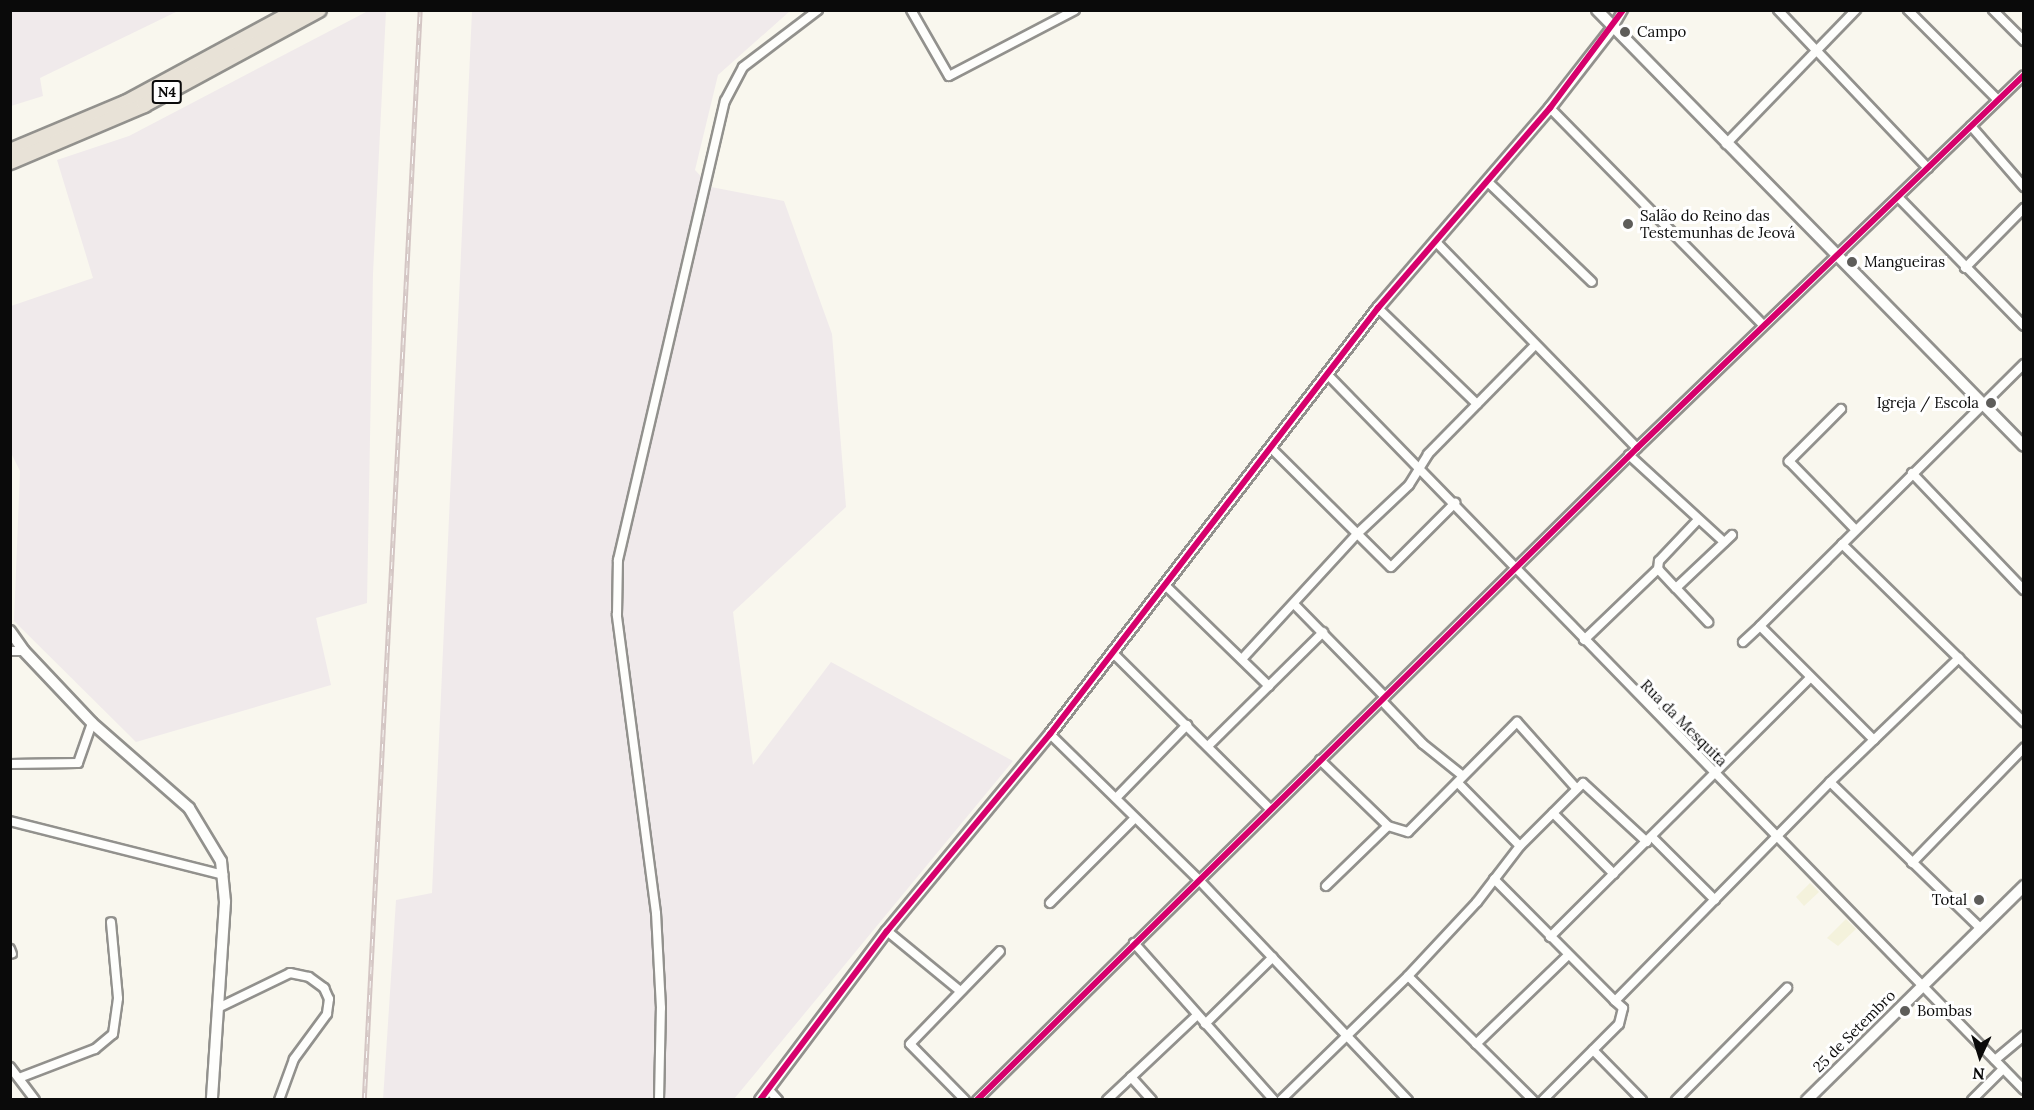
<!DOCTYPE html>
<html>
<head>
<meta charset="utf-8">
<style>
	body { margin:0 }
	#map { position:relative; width:2034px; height:1110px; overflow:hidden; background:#f9f7ee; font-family:Lora,serif }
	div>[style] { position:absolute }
	.industrial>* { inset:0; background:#f0eaeb }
	.farmland>* { inset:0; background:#f4f2dc }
	.roads { filter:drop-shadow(2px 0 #92918d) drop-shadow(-2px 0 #92918d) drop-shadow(0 2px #92918d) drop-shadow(0 -2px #92918d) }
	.minor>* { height:8px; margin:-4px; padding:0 4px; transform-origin:4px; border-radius:4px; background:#fefefc }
	.tertiary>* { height:10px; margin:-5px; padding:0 5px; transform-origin:5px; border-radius:5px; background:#fefefc }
	.trunk>* { height:14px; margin:-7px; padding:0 7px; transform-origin:7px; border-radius:7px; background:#e8e2d7 }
	.rail>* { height:4.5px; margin-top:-2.25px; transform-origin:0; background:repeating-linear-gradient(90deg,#fff 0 7px,#d4c6c4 0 14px); box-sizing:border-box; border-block:2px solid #d4c6c4 }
	.cycleway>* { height:6px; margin:-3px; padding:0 3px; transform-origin:3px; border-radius:3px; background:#d6006c }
	.dots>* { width:16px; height:16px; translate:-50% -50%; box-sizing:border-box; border:3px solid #fff; border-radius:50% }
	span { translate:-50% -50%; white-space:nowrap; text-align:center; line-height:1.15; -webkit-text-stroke:6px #fff; paint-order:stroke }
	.shield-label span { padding:2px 4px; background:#fff; border:2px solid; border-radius:4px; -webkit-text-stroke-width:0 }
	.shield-label { font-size:14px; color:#0a0a0a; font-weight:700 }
	.poi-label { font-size:15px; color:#0a0a0a }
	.left { translate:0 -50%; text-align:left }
	.right { translate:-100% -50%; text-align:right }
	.street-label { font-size:15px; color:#0a0a0a }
	.frame { position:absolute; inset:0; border:12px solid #0a0a0a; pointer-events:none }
	.north { position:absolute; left:1950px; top:1026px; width:60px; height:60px; -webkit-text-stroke:4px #fff; paint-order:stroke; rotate:184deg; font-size:16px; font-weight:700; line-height:24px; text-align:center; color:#0a0a0a }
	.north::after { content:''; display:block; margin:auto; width:21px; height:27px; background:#0a0a0a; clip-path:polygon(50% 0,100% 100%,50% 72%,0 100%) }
</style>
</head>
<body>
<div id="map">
	<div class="industrial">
		<i style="clip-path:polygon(11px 10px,178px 10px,178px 11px,40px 78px,43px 96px,11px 106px)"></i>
		<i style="clip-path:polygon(368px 11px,386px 11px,373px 274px,367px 603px,316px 618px,331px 685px,136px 742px,14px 621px,20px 471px,11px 453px,11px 306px,93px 278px,57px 160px,129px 136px)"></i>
		<i style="clip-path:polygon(472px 11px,790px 11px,718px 75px,695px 170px,711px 187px,784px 201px,832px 334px,846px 507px,733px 612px,753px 765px,831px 662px,1013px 761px,734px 1099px,383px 1100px,396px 900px,432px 893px)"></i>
	</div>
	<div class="farmland">
		<i style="clip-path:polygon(1810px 883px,1819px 892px,1804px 906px,1796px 897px)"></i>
		<i style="clip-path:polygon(1846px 919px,1856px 929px,1838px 946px,1827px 938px)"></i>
	</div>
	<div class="roads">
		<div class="minor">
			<i style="left:911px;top:10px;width:76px;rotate:60.1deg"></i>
			<i style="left:949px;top:76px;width:142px;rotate:-27.6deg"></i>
			<i style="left:1778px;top:10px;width:218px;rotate:46.5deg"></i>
			<i style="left:1908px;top:10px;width:127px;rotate:45deg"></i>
			<i style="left:1993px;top:10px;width:44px;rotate:45deg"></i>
			<i style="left:1613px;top:27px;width:20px;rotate:-60deg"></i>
			<i style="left:1550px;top:108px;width:304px;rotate:45.5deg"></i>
			<i style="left:1971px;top:126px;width:81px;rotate:49deg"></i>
			<i style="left:1726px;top:144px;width:187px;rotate:-45.9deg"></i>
			<i style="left:1488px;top:182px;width:144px;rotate:43.9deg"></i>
			<i style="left:1898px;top:197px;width:180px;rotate:45.7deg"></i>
			<i style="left:1435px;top:241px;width:289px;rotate:45.7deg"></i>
			<i style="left:1965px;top:268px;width:84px;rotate:-45.5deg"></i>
			<i style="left:1378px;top:308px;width:138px;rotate:44.1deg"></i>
			<i style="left:1327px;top:374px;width:999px;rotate:45.77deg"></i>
			<i style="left:1841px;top:409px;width:74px;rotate:135deg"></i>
			<i style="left:1789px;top:461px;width:95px;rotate:45.9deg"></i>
			<i style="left:1270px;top:447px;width:170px;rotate:44.8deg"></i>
			<i style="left:1391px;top:567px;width:91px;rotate:-45deg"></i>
			<i style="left:1629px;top:455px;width:129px;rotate:42.5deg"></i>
			<i style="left:1912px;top:473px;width:162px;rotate:46.3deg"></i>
			<i style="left:1842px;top:544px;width:255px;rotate:44.4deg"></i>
			<i style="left:1658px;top:569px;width:26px;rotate:47deg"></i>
			<i style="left:1676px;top:588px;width:77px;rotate:-43.4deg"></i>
			<i style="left:1165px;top:585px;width:145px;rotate:44.2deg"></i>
			<i style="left:1676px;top:588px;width:47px;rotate:46.7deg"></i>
			<i style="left:1295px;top:605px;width:129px;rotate:45.6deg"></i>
			<i style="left:1584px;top:640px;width:103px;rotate:-43.8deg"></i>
			<i style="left:1658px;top:569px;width:8px;rotate:-83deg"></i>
			<i style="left:1659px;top:561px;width:55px;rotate:-46.5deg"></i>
			<i style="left:1743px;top:642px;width:23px;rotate:-43deg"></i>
			<i style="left:10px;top:651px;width:14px"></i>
			<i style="left:1112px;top:652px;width:223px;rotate:44.8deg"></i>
			<i style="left:1242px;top:659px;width:170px;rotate:-47.4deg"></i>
			<i style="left:1357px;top:534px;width:71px;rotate:-43.3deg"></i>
			<i style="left:1409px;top:485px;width:36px;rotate:-58deg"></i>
			<i style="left:1428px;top:454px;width:153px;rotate:-45.5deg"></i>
			<i style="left:1382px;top:701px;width:59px;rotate:46.4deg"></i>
			<i style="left:1423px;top:744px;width:51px;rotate:38.7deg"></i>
			<i style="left:1050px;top:734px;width:207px;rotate:44.4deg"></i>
			<i style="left:1198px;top:879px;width:305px;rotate:46.5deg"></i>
			<i style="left:1874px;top:740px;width:161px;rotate:-135deg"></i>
			<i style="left:1760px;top:626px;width:372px;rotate:-44.8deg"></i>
			<i style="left:1208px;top:746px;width:162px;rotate:-44.7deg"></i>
			<i style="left:1320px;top:760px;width:95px;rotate:44.1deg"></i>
			<i style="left:1388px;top:826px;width:21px;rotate:17deg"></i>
			<i style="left:1408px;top:832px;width:155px;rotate:-45.3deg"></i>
			<i style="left:1517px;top:722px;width:89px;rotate:48.2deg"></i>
			<i style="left:10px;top:764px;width:68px;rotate:-0.8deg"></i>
			<i style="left:78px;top:763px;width:42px;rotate:-70.7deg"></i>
			<i style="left:1830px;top:782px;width:209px;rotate:44.2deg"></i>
			<i style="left:1458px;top:783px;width:88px;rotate:45.5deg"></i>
			<i style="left:1116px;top:798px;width:102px;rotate:-45.8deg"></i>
			<i style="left:1553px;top:813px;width:86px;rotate:45deg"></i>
			<i style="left:10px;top:821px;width:220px;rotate:14.2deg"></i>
			<i style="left:1652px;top:837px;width:89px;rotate:45deg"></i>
			<i style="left:1912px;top:863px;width:161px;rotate:-45.8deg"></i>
			<i style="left:1494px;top:879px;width:172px;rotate:45.2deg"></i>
			<i style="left:1326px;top:886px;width:86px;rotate:-44.1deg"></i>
			<i style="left:1050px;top:903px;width:120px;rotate:-45deg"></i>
			<i style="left:887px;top:931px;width:94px;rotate:39.4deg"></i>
			<i style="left:1550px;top:937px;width:368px;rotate:-44.9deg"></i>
			<i style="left:1134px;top:943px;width:210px;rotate:48.3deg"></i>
			<i style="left:10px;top:949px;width:5px;rotate:68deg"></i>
			<i style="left:1408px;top:976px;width:176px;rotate:44.8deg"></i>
			<i style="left:218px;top:1008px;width:80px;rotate:-25.9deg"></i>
			<i style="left:290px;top:973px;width:19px;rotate:12deg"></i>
			<i style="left:309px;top:977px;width:19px;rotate:36deg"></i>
			<i style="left:324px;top:988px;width:12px;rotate:66deg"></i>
			<i style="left:329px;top:999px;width:15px;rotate:98deg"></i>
			<i style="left:327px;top:1014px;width:56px;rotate:126.3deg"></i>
			<i style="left:294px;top:1059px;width:44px;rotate:110.1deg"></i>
			<i style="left:1205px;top:1024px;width:95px;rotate:-44.6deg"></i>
			<i style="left:1476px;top:1044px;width:127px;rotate:-44deg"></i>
			<i style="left:1593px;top:1050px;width:70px;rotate:45.6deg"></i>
			<i style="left:1995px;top:1060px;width:38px;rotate:-40deg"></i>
			<i style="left:10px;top:1067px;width:41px;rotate:52.9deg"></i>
			<i style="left:1131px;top:1077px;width:31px;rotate:48deg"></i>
			<i style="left:19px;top:1078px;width:81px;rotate:-20.9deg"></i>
			<i style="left:95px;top:1049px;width:23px;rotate:-40deg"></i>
			<i style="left:113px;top:1034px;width:36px;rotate:-82deg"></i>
			<i style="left:118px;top:998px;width:76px;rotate:-95.3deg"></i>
			<i style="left:768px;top:1089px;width:15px;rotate:48deg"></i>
			<i style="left:659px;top:1100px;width:92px;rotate:-88.8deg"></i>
			<i style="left:661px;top:1008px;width:95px;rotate:-93deg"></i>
			<i style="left:656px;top:913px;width:301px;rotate:-97.5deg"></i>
			<i style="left:617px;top:615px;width:55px;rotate:-89deg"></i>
			<i style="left:618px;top:560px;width:471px;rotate:-76.9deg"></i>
			<i style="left:725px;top:101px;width:38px;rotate:-62deg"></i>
			<i style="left:743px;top:67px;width:94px;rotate:-37.2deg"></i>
			<i style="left:965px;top:1100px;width:78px;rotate:-134.5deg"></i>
			<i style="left:910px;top:1044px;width:129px;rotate:-45.9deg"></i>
			<i style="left:977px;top:1100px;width:928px;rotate:-44.65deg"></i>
			<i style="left:1637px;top:448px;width:537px;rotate:-43.94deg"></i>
			<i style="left:1107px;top:1100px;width:122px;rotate:-43.3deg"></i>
			<i style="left:1281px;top:1100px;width:177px;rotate:-44.3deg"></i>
			<i style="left:1408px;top:976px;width:101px;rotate:-47deg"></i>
			<i style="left:1477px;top:902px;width:71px;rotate:-52.5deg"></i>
			<i style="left:1520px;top:846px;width:89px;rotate:-45deg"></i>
			<i style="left:1583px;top:783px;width:87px;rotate:42.7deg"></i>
			<i style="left:1543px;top:1100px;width:107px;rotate:-45deg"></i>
			<i style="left:1619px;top:1024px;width:16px;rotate:-76deg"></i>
			<i style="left:1623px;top:1008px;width:11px;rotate:-139deg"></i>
			<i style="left:1615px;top:1001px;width:307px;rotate:-45.5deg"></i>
			<i style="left:1830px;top:782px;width:179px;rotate:-43.9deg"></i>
			<i style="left:1676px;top:1100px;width:158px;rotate:-45.3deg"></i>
			<i style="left:1972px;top:1100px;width:44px;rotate:-45deg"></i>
		</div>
		<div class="tertiary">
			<i style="left:1597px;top:10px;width:610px;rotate:45.6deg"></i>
			<i style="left:10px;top:631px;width:24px;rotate:55deg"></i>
			<i style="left:24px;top:651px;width:99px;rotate:46.6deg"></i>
			<i style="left:92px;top:723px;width:129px;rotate:41.2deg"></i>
			<i style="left:189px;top:808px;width:62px;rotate:58.9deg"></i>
			<i style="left:221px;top:861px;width:41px;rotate:84.4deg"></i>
			<i style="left:225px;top:902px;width:198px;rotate:93.8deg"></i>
			<i style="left:760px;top:1100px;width:211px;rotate:-53.1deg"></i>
			<i style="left:887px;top:931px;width:256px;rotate:-50.4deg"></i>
			<i style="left:1050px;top:734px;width:538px;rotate:-52.41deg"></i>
			<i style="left:1378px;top:308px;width:264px;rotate:-49.3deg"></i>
			<i style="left:1550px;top:108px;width:103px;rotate:-52.1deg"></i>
			<i style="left:1807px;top:1100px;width:305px;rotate:-44.6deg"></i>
		</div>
		<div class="trunk">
			<i style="left:10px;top:151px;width:125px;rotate:-22.7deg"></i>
			<i style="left:125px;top:103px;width:196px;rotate:-28.4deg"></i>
			<i style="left:10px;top:162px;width:146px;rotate:-23deg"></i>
			<i style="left:144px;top:105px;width:199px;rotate:-28.5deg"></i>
		</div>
	</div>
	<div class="rail">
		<i style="left:364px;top:1100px;width:1091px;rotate:-87.06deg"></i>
	</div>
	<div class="cycleway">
		<i style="left:760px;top:1100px;width:211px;rotate:-53.1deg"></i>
		<i style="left:887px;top:931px;width:256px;rotate:-50.4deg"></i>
		<i style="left:1050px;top:734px;width:538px;rotate:-52.41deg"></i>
		<i style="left:1378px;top:308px;width:264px;rotate:-49.3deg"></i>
		<i style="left:1550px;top:108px;width:122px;rotate:-53.3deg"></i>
		<i style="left:977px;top:1100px;width:928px;rotate:-44.65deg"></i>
		<i style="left:1637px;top:448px;width:537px;rotate:-43.94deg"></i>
	</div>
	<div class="dots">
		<i style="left:1625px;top:32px;background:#5e5d5a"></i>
		<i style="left:1628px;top:224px;background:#5e5d5a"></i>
		<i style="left:1852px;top:262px;background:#5e5d5a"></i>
		<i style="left:1991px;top:403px;background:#5e5d5a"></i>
		<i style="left:1979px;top:900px;background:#5e5d5a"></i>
		<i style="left:1905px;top:1011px;background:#5e5d5a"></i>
	</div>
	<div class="shield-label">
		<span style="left:167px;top:92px">N4</span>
	</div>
	<div class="poi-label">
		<span class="left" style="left:1637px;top:32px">Campo</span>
		<span class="left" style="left:1640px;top:224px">Salão do Reino das<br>Testemunhas de Jeová</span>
		<span class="left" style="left:1864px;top:262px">Mangueiras</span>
		<span class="right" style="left:1979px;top:403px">Igreja / Escola</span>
		<span class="right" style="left:1967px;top:900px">Total</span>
		<span class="left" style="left:1917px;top:1011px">Bombas</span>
	</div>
	<div class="street-label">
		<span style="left:1684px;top:723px;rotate:45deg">Rua da Mesquita</span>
		<span style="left:1854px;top:1031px;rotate:-45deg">25 de Setembro</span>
	</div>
	<div class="frame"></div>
	<div class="north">N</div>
</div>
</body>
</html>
